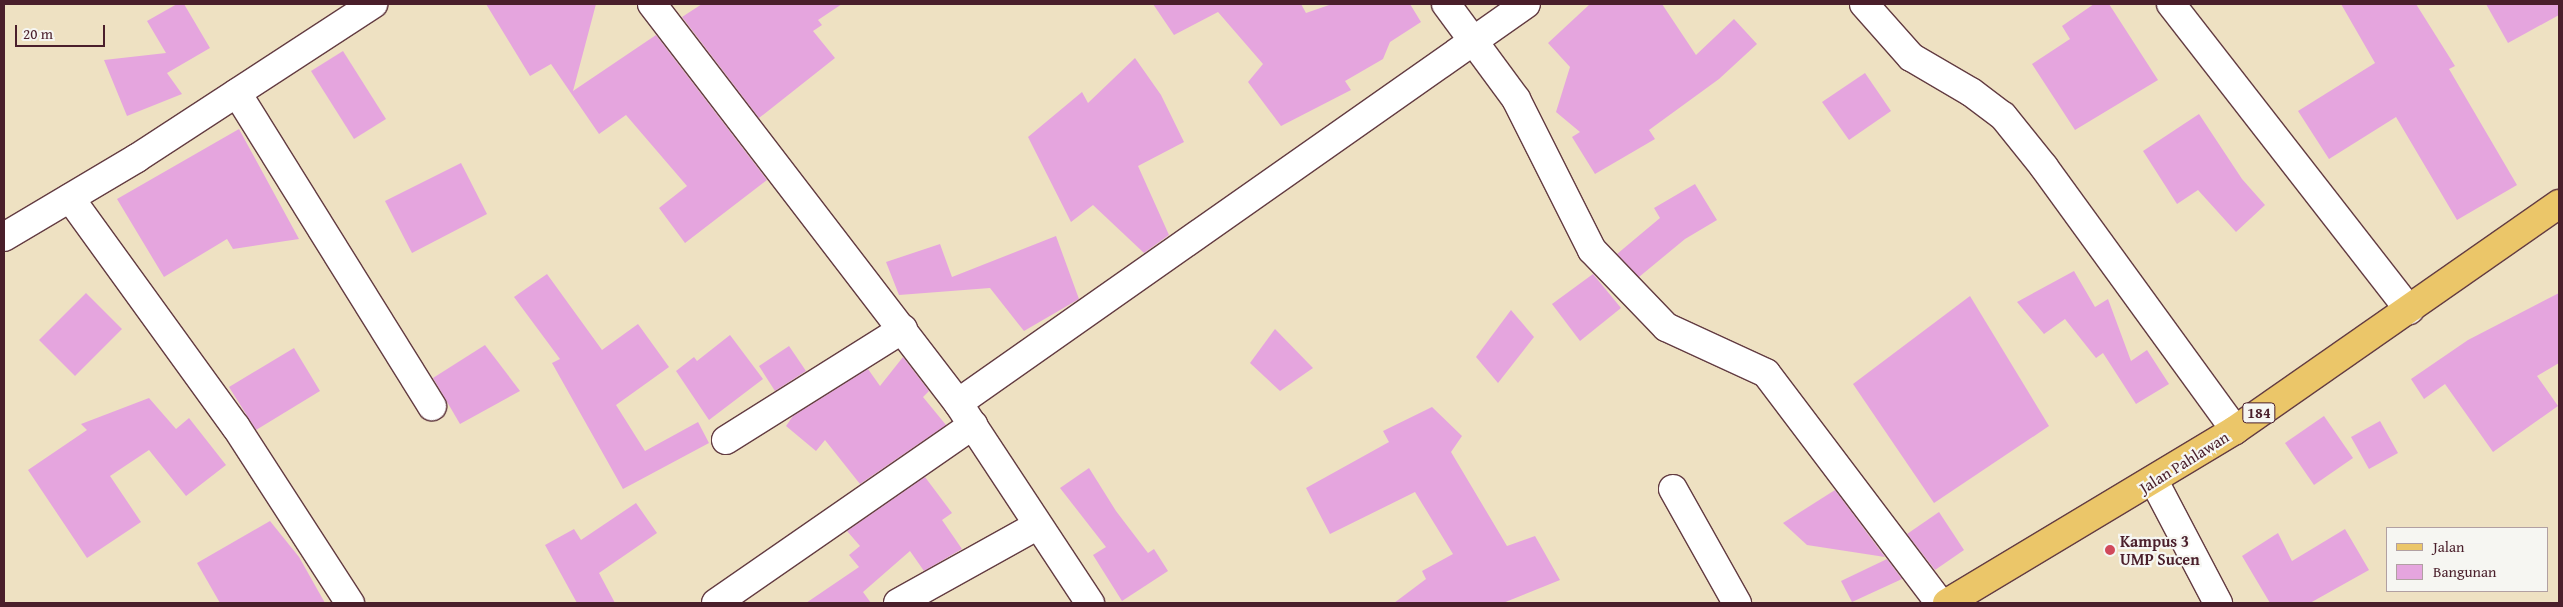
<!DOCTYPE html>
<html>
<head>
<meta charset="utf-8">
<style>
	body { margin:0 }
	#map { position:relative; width:2563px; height:607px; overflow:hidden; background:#eee1c2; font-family:"Gentium Book Plus",serif }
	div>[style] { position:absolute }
	.building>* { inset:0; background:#e5a5de }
	.roads { filter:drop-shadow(1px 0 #633c42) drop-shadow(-1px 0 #633c42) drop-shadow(0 1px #633c42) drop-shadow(0 -1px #633c42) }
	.street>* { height:28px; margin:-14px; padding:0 14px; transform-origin:14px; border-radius:14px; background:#fff }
	.primary>* { height:28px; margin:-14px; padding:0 14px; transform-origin:14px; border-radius:14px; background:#ebc669 }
	.dots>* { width:14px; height:14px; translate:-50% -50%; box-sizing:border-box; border:2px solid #f6f6f2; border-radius:50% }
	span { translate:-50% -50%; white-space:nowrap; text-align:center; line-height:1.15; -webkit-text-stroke:4.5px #f6f6f2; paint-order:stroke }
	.shield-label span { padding:1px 4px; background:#f6f6f2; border:1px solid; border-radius:4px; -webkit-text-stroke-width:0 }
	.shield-label { font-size:15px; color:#4a1f2b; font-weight:700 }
	.street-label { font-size:16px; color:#4a1f2b }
	.poi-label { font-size:16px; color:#4a1f2b; font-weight:700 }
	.left { translate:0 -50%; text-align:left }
	.frame { position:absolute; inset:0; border:5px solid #4a1f2b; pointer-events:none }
	.legend { position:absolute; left:2386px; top:527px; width:162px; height:65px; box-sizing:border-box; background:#f6f6f2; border:1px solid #b1a0a2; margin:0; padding:6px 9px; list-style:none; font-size:15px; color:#4a1f2b }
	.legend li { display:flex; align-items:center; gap:10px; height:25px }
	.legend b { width:25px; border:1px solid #b1a0a2 }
	.scale { position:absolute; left:15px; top:25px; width:90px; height:22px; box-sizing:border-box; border:2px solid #4a1f2b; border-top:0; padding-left:6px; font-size:15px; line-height:18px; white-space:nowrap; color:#4a1f2b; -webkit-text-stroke:4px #f6f6f2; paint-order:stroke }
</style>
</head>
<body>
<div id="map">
	<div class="building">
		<i style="clip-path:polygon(177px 4px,184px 4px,210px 48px,167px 73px,182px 94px,127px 116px,104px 60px,166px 53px,147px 21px)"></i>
		<i style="clip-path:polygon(486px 4px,596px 4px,573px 91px,656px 35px,767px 180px,685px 243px,659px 208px,687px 186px,626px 115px,599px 134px,551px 64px,530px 76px)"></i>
		<i style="clip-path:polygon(702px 4px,842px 4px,818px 20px,822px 25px,813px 31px,835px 58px,759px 118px,682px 17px)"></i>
		<i style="clip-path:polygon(1153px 4px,1301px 4px,1306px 13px,1332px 4px,1410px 4px,1421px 22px,1390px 42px,1383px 59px,1345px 81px,1351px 90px,1281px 126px,1248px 82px,1263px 64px,1218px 12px,1174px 35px)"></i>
		<i style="clip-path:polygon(1590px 4px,1662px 4px,1696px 55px,1734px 19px,1757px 44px,1719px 79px,1649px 130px,1655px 139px,1595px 174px,1572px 137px,1580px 132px,1556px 112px,1570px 67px,1548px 43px)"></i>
		<i style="clip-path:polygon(2094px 4px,2109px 4px,2158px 80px,2075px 130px,2032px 64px,2070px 39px,2062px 26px)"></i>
		<i style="clip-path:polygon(2341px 4px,2416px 4px,2455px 66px,2449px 69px,2517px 185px,2457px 220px,2396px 117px,2329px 159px,2298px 111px,2375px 63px)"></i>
		<i style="clip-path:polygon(2486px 4px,2559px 4px,2559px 15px,2508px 43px)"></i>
		<i style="clip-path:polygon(343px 51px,386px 119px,354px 139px,311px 71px)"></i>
		<i style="clip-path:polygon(1135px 58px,1161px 95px,1184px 142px,1138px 166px,1169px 235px,1144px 253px,1093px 205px,1071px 222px,1028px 137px,1082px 92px,1088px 103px)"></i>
		<i style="clip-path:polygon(1865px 73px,1891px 111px,1849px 140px,1822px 102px)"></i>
		<i style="clip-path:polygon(2199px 114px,2242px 179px,2265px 205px,2236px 232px,2198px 190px,2177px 204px,2143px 151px)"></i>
		<i style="clip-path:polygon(239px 129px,299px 239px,233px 249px,227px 239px,164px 277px,117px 199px)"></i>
		<i style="clip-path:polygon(461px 163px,487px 214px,412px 253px,385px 201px)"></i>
		<i style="clip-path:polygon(1695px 184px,1717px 220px,1685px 239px,1639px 277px,1617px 254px,1660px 218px,1654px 208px)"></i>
		<i style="clip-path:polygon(1056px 236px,1079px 299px,1024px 331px,990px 288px,899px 295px,886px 262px,940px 244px,952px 277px)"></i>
		<i style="clip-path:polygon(2074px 271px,2095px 307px,2108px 299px,2131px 361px,2147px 350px,2169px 384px,2136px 404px,2103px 353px,2096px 358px,2065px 319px,2044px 334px,2017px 302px)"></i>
		<i style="clip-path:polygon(547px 274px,602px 350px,638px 324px,669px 367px,616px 405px,645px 451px,698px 422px,709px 443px,623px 489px,552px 363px,560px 359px,514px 297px)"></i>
		<i style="clip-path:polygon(1593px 274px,1621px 308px,1580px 341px,1552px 304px)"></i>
		<i style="clip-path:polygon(86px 293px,122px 329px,75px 376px,39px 340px)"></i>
		<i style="clip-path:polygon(2559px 293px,2559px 363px,2537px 376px,2558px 406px,2493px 452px,2445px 384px,2424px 399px,2411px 379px,2468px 340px)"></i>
		<i style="clip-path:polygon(1970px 296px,2049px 426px,1934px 503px,1853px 384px)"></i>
		<i style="clip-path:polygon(1511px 310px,1534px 337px,1498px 383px,1476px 357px)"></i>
		<i style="clip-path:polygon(1275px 329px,1313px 368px,1280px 391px,1250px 363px)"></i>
		<i style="clip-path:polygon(730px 335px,763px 379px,709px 420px,676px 371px,694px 357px,697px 361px)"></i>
		<i style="clip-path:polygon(485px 345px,520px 391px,460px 424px,433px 378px)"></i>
		<i style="clip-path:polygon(789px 346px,806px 371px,775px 391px,759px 366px)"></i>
		<i style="clip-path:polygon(294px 348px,320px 391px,256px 430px,229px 387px)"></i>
		<i style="clip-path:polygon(903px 357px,929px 391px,923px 397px,946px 425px,860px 484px,825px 440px,816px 451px,786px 426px,793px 416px,868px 369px,880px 386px)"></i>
		<i style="clip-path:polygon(149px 398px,176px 429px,189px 418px,226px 465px,186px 496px,149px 450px,110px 476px,141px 522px,87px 558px,28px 470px,87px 430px,81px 424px)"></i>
		<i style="clip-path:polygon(1432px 407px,1462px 436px,1451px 452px,1507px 546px,1535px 536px,1560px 580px,1503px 603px,1394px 603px,1426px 579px,1422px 571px,1453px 554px,1415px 492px,1330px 534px,1306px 488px,1389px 442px,1383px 431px)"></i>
		<i style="clip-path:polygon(2324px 416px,2353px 458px,2314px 485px,2285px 443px)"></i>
		<i style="clip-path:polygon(2380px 421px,2398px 453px,2369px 469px,2351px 437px)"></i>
		<i style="clip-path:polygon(1089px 468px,1116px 511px,1148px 553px,1154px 549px,1168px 571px,1122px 601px,1093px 555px,1106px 547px,1060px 488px)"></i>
		<i style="clip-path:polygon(925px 477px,952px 513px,942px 520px,962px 549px,924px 571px,910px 551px,863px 592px,871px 603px,806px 603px,859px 567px,849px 555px,860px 546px,847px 531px)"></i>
		<i style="clip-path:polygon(1835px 490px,1885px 557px,1807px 545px,1783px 523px)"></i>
		<i style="clip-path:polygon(636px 503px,657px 533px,599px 573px,615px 603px,577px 603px,545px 545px,574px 529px,581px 540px)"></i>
		<i style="clip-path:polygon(1939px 512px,1964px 550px,1935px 570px,1907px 534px)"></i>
		<i style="clip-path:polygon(270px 521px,299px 557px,325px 603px,220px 603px,197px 563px)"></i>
		<i style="clip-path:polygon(2345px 529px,2369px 570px,2310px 603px,2270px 603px,2242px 556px,2278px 533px,2292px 561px)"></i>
		<i style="clip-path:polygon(1887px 559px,1902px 579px,1852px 602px,1841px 581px)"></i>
	</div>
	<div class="roads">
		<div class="street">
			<i style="left:652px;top:4px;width:503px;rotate:52.51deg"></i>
			<i style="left:958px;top:403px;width:240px;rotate:56.6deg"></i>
			<i style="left:1446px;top:4px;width:118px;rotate:53.6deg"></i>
			<i style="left:1516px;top:99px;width:169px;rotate:63.3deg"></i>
			<i style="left:1592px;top:250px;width:107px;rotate:46.1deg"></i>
			<i style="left:1666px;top:327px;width:110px;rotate:24.7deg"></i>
			<i style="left:1766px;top:373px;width:288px;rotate:52.9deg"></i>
			<i style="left:1864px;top:4px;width:71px;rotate:48.4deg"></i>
			<i style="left:1911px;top:57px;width:69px;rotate:30.3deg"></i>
			<i style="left:1971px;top:92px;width:40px;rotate:37deg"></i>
			<i style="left:2003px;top:116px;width:65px;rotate:51.2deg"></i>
			<i style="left:2044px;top:167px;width:325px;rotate:54deg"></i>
			<i style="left:2171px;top:4px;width:388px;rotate:52.1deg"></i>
			<i style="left:237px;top:93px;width:369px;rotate:58.1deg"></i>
			<i style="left:70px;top:198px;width:283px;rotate:54.1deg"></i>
			<i style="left:236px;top:427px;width:210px;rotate:57.1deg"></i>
			<i style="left:4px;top:237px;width:155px;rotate:-30.7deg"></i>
			<i style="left:137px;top:158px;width:282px;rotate:-33.1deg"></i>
			<i style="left:958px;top:403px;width:694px;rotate:-35.09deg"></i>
			<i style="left:726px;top:440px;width:209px;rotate:-32.1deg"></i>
			<i style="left:2154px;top:481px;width:138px;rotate:62.3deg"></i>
			<i style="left:1673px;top:489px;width:131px;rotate:60.7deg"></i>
			<i style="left:716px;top:603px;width:313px;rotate:-34.7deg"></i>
			<i style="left:898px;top:603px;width:160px;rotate:-29.1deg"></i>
		</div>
		<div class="primary">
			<i style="left:1947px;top:603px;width:336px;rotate:-31deg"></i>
			<i style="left:2235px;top:430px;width:395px;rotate:-34.9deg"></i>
		</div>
	</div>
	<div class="dots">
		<i style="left:2110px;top:550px;background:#d1495b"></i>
	</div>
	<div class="shield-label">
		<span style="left:2259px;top:413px">184</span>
	</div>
	<div class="street-label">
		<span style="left:2184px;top:462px;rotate:-32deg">Jalan Pahlawan</span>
	</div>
	<div class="poi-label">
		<span class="left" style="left:2120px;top:550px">Kampus 3<br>UMP Sucen</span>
	</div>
	<div class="frame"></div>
	<ul class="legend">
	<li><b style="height:6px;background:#ebc669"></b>Jalan</li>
	<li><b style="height:14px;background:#e5a5de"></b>Bangunan</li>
	</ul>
	<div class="scale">20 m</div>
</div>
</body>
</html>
